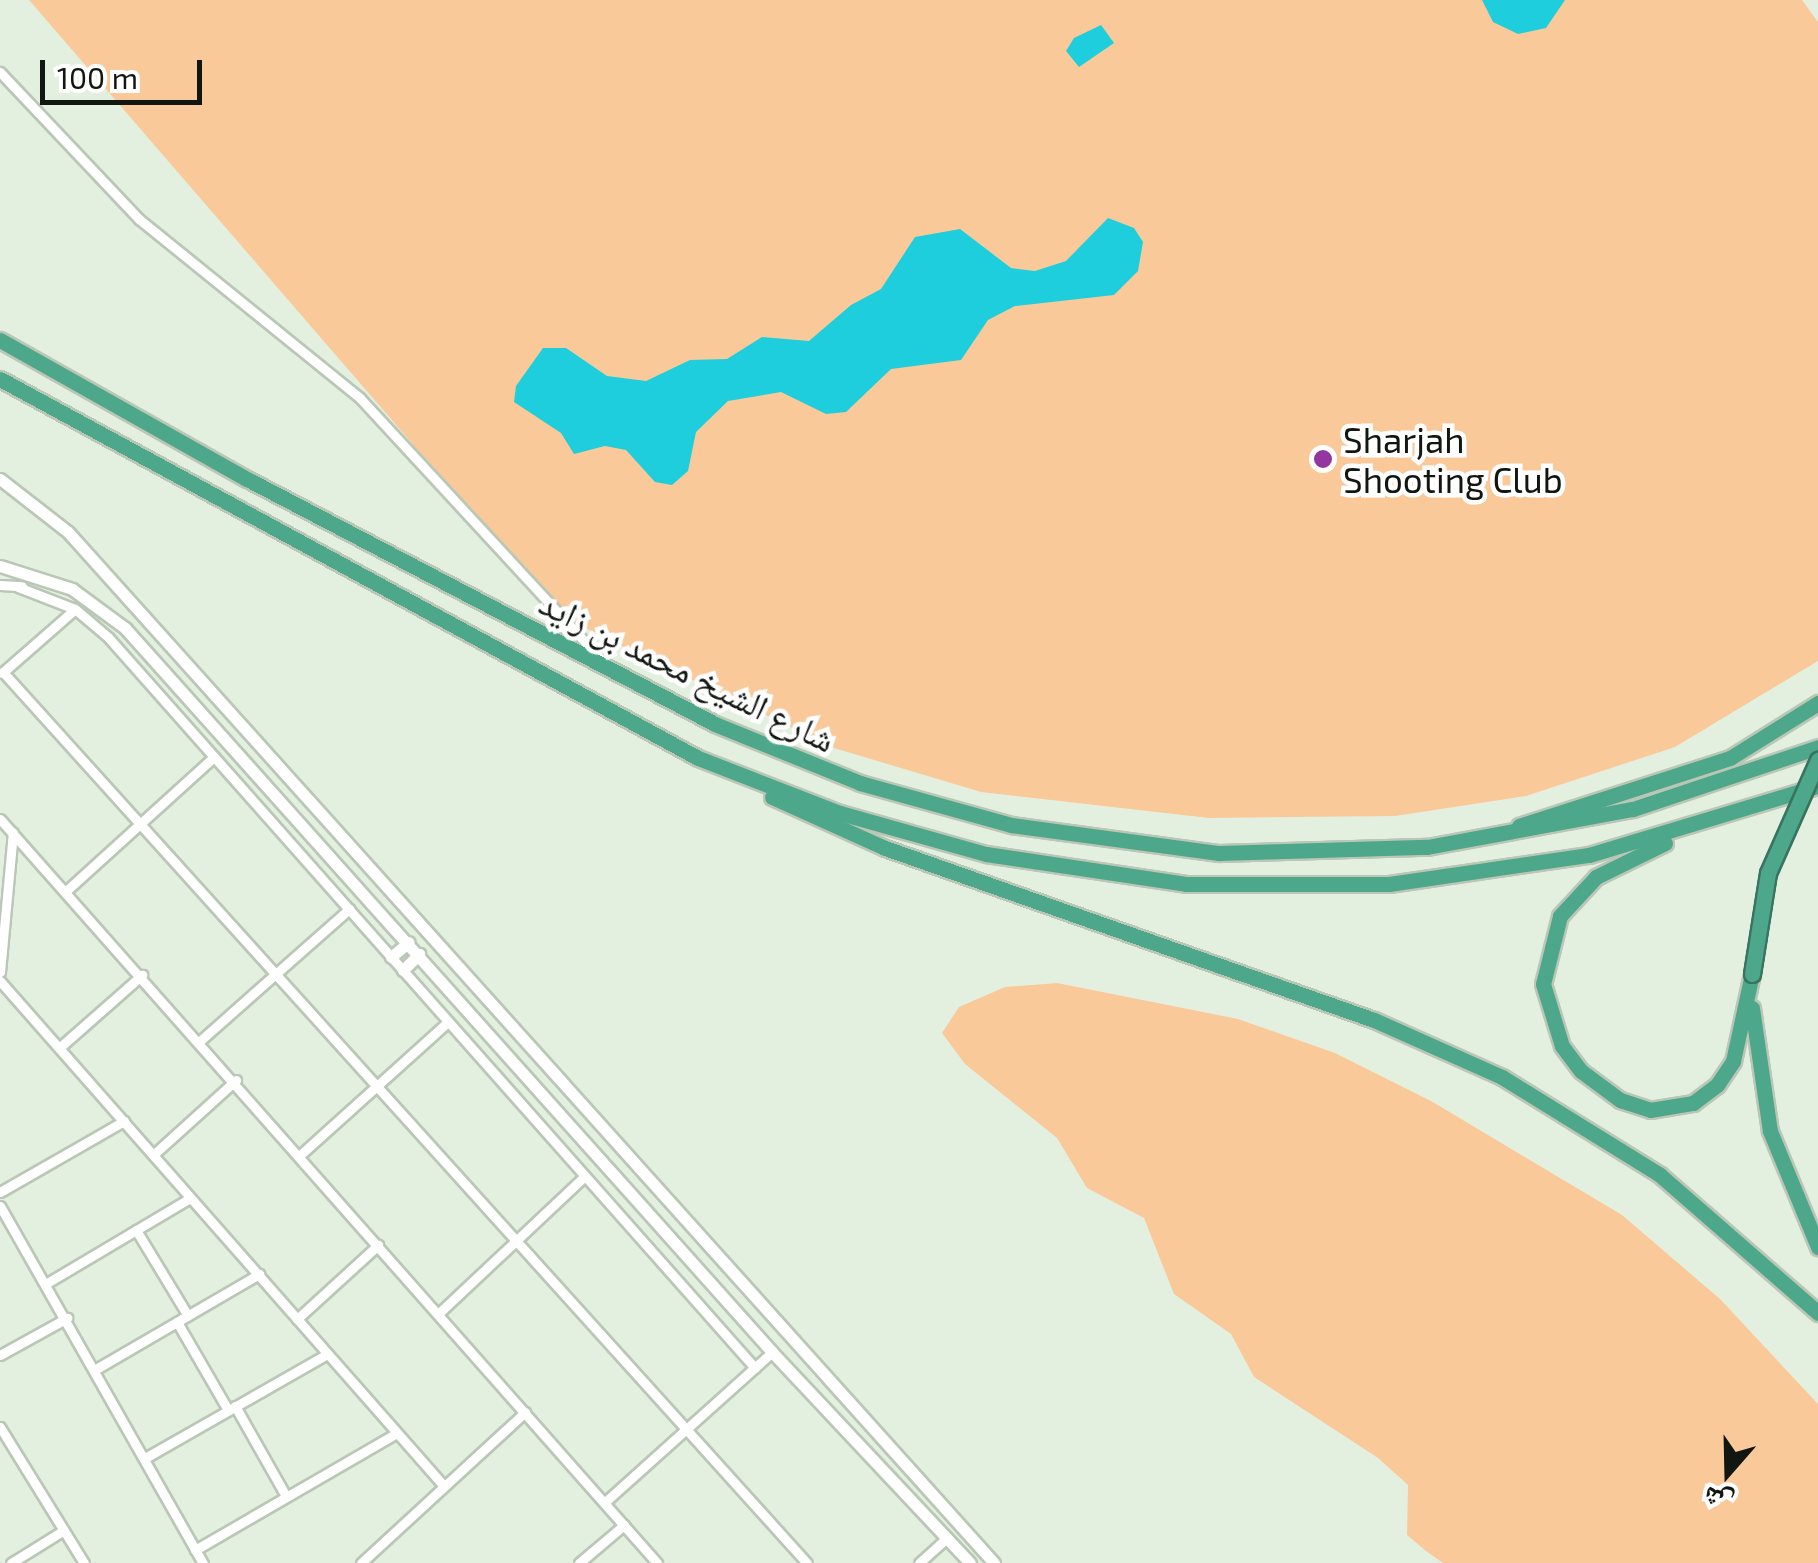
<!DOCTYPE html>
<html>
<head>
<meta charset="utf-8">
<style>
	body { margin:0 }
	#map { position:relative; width:1818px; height:1563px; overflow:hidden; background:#e4f0df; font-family:"Exo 2","Noto Naskh Arabic",sans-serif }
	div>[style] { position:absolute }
	.green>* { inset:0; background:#f9c999 }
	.water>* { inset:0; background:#1ecedc }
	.roads { filter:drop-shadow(2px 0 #bbc7b6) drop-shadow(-2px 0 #bbc7b6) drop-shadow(0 2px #bbc7b6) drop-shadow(0 -2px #bbc7b6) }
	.street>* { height:9px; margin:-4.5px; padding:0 4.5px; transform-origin:4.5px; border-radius:4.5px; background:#fff }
	.secondary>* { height:11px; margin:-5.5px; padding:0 5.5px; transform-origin:5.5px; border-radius:5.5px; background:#fff }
	.highway>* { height:15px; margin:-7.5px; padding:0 7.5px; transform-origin:7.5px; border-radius:7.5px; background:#4da78a }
	.bridges { filter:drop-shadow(2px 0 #38745f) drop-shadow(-2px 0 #38745f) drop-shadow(0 2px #38745f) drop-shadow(0 -2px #38745f) }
	.highway-bridge>* { height:15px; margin:-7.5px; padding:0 7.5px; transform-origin:7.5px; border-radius:7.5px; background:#4da78a }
	.dots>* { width:28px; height:28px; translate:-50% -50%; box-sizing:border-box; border:5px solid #fff; border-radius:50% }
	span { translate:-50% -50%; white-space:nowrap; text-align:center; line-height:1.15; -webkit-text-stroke:9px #fff; paint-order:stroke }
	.poi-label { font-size:35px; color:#121610 }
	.left { translate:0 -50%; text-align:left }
	.street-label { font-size:35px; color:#121610 }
	.north { position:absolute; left:1678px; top:1423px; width:100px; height:100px; -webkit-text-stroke:8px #fff; paint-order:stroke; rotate:200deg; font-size:28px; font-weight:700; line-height:40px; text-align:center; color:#121610 }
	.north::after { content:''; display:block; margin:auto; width:35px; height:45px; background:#121610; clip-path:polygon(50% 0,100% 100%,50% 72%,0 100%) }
	.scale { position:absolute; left:40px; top:60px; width:162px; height:45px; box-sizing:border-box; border:5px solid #121610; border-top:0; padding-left:12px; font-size:30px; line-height:35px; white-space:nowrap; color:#121610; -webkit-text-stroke:8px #fff; paint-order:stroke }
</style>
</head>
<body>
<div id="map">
	<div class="green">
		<i style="clip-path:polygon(29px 0,1802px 0,1818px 22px,1818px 661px,1675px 747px,1526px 796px,1395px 816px,1209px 818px,981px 792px,834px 748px,562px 617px)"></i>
		<i style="clip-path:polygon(1057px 983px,1238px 1019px,1335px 1053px,1431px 1101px,1622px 1215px,1720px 1299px,1818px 1404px,1818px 1563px,1443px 1563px,1426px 1551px,1407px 1535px,1408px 1485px,1378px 1458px,1254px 1377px,1231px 1334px,1174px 1294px,1144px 1218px,1087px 1188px,1057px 1138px,965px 1064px,942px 1033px,959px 1007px,1005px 987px)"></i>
	</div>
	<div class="water">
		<i style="clip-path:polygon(1482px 0,1565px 0,1546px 28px,1518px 34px,1493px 22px)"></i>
		<i style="clip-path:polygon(1101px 25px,1114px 43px,1079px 67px,1066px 51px,1074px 38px)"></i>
		<i style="clip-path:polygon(1108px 218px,1134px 228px,1143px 242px,1138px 271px,1114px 295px,1015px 306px,988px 320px,961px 360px,891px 369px,846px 412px,826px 414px,781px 392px,728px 401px,696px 432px,688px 471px,672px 485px,655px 482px,626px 450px,605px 446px,574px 454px,561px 433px,514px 402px,516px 386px,543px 348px,566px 348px,607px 376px,646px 381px,690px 360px,727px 359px,762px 337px,809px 341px,851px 305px,881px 289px,915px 237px,960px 229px,1011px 268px,1035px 271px,1066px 261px)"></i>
	</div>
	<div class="roads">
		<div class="street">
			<i style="left:0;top:72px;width:202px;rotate:46.6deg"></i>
			<i style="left:139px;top:219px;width:284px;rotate:39deg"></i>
			<i style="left:360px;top:398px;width:355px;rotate:47.3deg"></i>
			<i style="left:0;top:585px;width:22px;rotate:3deg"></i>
			<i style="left:18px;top:587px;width:61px;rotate:21.1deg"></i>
			<i style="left:75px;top:609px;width:43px;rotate:40.3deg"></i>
			<i style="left:108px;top:637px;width:976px;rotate:48.49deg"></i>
			<i style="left:3px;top:672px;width:1200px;rotate:47.94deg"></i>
			<i style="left:2px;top:673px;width:97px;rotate:-41.2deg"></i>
			<i style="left:0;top:819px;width:993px;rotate:48.55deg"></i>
			<i style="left:66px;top:891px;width:200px;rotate:-42.2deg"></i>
			<i style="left:0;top:972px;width:140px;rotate:-84.7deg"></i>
			<i style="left:0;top:981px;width:672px;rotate:48.68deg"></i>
			<i style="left:201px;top:1040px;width:198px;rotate:-41.5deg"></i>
			<i style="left:59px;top:1048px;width:111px;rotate:-41.3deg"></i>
			<i style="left:153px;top:1155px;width:112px;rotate:-42.1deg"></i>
			<i style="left:299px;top:1156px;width:200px;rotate:-42deg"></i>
			<i style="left:0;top:1192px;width:143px;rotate:-29.8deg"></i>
			<i style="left:0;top:1206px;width:411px;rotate:60.4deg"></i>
			<i style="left:136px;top:1230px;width:100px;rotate:58.8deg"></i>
			<i style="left:47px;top:1283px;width:166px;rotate:-30.7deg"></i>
			<i style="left:439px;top:1313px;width:200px;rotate:-43.2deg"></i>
			<i style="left:297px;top:1319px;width:110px;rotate:-42.4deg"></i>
			<i style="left:177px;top:1322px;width:102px;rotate:59.9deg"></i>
			<i style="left:0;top:1355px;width:77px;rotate:-28.9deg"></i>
			<i style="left:96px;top:1369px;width:189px;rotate:-30.2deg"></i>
			<i style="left:235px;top:1406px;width:103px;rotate:60.5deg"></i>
			<i style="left:0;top:1427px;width:160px;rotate:58.3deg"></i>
			<i style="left:145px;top:1458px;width:210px;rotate:-29.7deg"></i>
			<i style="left:605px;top:1502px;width:224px;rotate:-41.9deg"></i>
			<i style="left:195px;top:1550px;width:233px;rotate:-30.1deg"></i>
			<i style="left:11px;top:1563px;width:62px;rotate:-31.9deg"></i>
			<i style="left:361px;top:1563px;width:223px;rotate:-42.6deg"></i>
			<i style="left:579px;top:1563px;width:59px;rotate:-40.2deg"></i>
			<i style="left:919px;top:1563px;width:38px;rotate:-42deg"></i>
		</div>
		<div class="secondary">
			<i style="left:0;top:479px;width:86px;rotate:37.9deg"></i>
			<i style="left:68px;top:532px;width:1386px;rotate:48.07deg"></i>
			<i style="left:0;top:566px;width:76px;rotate:17.7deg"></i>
			<i style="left:72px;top:589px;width:66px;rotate:36.3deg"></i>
			<i style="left:125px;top:628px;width:971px;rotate:48.21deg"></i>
			<i style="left:772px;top:1352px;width:289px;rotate:46.8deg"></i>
			<i style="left:391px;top:957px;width:23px;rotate:-40deg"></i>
			<i style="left:403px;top:970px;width:23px;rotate:-45deg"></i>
		</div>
		<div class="highway">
			<i style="left:0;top:340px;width:283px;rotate:29.4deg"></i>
			<i style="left:247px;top:479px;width:528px;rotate:27.63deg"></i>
			<i style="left:715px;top:724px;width:157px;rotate:22.1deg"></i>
			<i style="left:860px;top:783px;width:157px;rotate:15.5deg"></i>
			<i style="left:1011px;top:825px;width:210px;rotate:7.7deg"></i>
			<i style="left:1219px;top:853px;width:208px;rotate:-1.7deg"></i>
			<i style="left:1427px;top:847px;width:209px;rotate:-10.5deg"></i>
			<i style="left:1633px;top:809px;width:195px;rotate:-18.5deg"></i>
			<i style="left:0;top:379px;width:794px;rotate:28.5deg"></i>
			<i style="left:698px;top:758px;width:152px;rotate:21.2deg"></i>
			<i style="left:840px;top:813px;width:152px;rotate:15.7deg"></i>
			<i style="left:986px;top:854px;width:202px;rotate:8.5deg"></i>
			<i style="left:1186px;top:884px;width:203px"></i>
			<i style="left:1389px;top:884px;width:202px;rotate:-8.3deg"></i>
			<i style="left:1589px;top:855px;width:239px;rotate:-16.8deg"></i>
			<i style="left:772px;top:797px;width:124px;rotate:24.3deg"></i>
			<i style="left:885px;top:848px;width:518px;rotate:19.38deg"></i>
			<i style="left:1374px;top:1020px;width:140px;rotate:24deg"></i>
			<i style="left:1502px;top:1077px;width:186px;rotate:31.8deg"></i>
			<i style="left:1660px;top:1175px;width:210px;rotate:41.1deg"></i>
			<i style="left:1519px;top:826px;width:222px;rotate:-17.9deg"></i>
			<i style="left:1730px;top:758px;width:104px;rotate:-32deg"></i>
			<i style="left:1665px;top:843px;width:77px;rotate:153.8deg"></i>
			<i style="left:1596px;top:877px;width:53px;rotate:132.7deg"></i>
			<i style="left:1560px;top:916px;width:70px;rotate:104deg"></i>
			<i style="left:1543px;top:984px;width:65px;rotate:73deg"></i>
			<i style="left:1562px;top:1046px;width:31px;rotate:53deg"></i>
			<i style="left:1581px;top:1071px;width:49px;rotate:36.6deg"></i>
			<i style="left:1620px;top:1100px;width:32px;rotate:18deg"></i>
			<i style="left:1650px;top:1110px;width:44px;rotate:-9.2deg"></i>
			<i style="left:1693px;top:1103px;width:30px;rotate:-37deg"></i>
			<i style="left:1717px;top:1085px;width:29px;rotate:-56deg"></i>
			<i style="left:1733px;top:1061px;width:89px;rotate:-77.7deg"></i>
			<i style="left:1752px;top:1008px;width:124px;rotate:81.7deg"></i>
			<i style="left:1770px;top:1131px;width:126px;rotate:67.5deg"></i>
		</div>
	</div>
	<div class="bridges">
		<div class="highway-bridge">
			<i style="left:1752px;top:974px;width:102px;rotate:-81deg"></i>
			<i style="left:1768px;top:873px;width:124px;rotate:-66.1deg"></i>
		</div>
	</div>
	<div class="dots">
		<i style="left:1323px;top:459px;background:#93369f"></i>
	</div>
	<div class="poi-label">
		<span class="left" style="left:1343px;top:459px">Sharjah<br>Shooting Club</span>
	</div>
	<div class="street-label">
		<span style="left:688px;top:670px;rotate:26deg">شارع الشيخ محمد بن زايد</span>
	</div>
	<div class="north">ش</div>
	<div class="scale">100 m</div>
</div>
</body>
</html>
